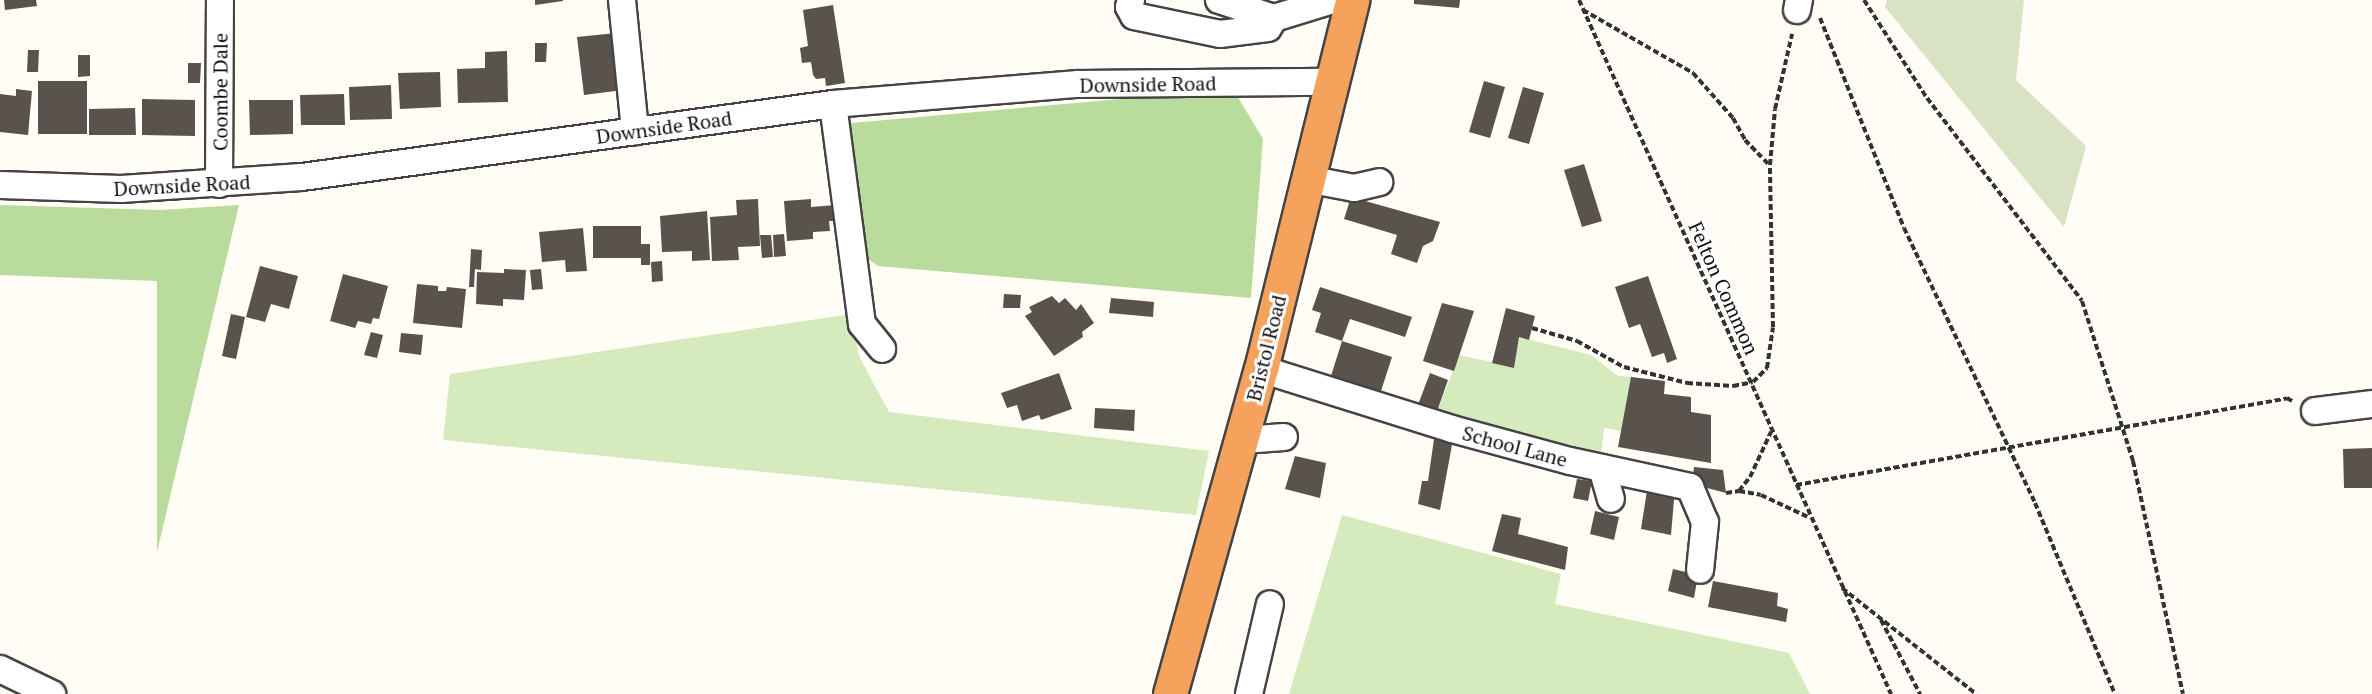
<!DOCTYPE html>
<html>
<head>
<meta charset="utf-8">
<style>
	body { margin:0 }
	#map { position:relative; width:2372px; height:694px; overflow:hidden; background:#fffdf5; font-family:"PT Serif",serif }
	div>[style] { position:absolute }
	.green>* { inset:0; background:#d5ebbd }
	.forest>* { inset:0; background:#b9dc9c }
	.cemetery>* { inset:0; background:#d9e3c4 }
	.building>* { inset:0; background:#5a524d }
	.path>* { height:4px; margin-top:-2px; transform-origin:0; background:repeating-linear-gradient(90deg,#333 0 6px,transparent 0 9px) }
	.roads { filter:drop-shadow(2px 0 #444) drop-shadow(-2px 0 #444) drop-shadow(0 2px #444) drop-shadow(0 -2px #444) }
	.minor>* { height:26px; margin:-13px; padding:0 13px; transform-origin:13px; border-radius:13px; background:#fff }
	.highway>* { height:33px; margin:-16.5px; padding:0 16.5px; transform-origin:16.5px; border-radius:16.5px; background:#f5a25d }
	span { translate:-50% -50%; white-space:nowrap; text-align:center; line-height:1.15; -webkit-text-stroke:6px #fff; paint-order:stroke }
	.street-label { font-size:20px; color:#111 }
</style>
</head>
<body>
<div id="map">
	<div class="green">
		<i style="clip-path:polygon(851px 314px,859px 356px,889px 412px,1209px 451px,1196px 515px,443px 440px,450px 374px)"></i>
		<i style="clip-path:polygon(1519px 337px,1591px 355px,1618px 376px,1631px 377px,1621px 431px,1604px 428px,1601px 457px,1435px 417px,1459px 355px,1514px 367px)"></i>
		<i style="clip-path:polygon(1342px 515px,1561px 574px,1555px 604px,1789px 653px,1810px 694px,1289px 694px)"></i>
	</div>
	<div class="forest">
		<i style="clip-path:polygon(1233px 89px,1263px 139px,1251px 298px,878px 266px,859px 253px,851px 123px)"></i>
		<i style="clip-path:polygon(0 205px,160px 210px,239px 205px,157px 552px,157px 281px,0 275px)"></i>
	</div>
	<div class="cemetery">
		<i style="clip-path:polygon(1887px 0,2024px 0,2016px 80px,2086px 146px,2064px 227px,1885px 7px)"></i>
	</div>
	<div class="building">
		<i style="clip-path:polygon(4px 0,36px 0,37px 6px,5px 10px)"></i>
		<i style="clip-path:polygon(535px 0,563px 0,563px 1px,535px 5px)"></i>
		<i style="clip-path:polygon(1414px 0,1460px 0,1459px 8px,1414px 4px)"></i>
		<i style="clip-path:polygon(833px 5px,845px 83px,826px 86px,825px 78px,816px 79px,813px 75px,811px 62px,802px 63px,800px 48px,808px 46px,803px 10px)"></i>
		<i style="clip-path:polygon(616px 33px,623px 90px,584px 95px,577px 37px)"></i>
		<i style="clip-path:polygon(535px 43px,547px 43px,546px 62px,535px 62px)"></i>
		<i style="clip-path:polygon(28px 50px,39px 50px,38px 72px,27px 72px)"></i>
		<i style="clip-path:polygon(507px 51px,508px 102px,458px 103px,457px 69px,485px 68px,485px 52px)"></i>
		<i style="clip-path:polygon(78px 55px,90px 55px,90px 76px,78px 77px)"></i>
		<i style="clip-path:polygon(188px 63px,201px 63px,200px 83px,188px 83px)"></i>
		<i style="clip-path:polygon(440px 72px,441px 107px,400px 109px,398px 73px)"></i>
		<i style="clip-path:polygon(38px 81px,87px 81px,87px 134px,38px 134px)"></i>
		<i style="clip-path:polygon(1484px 81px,1505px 87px,1490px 138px,1469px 132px)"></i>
		<i style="clip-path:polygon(391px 85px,392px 119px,350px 120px,349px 87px)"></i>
		<i style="clip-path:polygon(1523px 87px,1544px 93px,1529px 144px,1508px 138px)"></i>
		<i style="clip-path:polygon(16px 89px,32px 91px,28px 135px,0 132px,0 94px,16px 96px)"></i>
		<i style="clip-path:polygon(344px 94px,345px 125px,301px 125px,300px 95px)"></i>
		<i style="clip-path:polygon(142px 99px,195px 100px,195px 136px,142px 135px)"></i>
		<i style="clip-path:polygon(249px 100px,293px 100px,293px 134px,250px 135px)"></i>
		<i style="clip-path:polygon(135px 108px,136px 135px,89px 135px,89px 109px)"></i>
		<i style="clip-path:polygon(1584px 164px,1602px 221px,1582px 227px,1564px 170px)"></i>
		<i style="clip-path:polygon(1351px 197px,1440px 222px,1433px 241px,1423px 246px,1417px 263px,1391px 254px,1397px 235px,1344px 219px)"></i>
		<i style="clip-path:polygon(758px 199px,760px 246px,738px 247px,739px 260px,712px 261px,710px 217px,737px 215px,736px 200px)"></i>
		<i style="clip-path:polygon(811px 199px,811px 207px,835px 205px,837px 221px,829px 221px,830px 231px,813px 232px,813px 239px,787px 241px,784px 201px)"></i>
		<i style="clip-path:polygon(707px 211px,710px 260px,692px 261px,692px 251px,662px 252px,660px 216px)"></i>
		<i style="clip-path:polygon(593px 226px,641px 226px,641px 244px,650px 244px,650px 265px,641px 265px,641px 258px,593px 258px)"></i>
		<i style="clip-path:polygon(583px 228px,587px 271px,566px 272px,565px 260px,542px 262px,539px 232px)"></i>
		<i style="clip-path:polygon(784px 234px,786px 256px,774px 257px,773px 235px)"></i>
		<i style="clip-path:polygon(760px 235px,771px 235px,773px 257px,762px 258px)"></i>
		<i style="clip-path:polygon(471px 249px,482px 250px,481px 270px,475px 269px,474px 287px,469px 287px)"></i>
		<i style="clip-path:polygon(662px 261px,663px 281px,652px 282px,651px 262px)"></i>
		<i style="clip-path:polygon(260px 266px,298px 276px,289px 309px,271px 304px,265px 322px,246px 317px)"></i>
		<i style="clip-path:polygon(504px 269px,526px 270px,524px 300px,503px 299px,503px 306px,476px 304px,477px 272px,504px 273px)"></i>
		<i style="clip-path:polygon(541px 269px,543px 289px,532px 290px,530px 270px)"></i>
		<i style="clip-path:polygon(343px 274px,388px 286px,379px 319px,373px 318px,371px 324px,358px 321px,355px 328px,330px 321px)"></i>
		<i style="clip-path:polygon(1648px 276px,1677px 359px,1667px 363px,1664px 353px,1652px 357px,1640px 324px,1629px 328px,1615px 287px)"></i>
		<i style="clip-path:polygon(417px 284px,438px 286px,438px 291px,446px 291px,447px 287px,466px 289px,462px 328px,413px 323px)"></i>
		<i style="clip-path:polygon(1320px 287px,1412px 317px,1405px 337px,1350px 319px,1342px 341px,1315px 332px,1321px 313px,1312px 310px)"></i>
		<i style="clip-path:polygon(1004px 294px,1021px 295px,1020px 308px,1003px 308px)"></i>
		<i style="clip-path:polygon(1052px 296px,1059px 303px,1065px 298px,1076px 310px,1081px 304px,1094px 323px,1082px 332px,1083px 337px,1054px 356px,1025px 316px,1032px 312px,1029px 307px)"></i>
		<i style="clip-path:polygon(1111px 298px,1154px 302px,1153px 317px,1109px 313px)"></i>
		<i style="clip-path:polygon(1442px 303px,1474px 311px,1454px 371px,1423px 361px)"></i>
		<i style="clip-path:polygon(1506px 308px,1535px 316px,1529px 340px,1519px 337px,1514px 368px,1492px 363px)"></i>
		<i style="clip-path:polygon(231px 314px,245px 317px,236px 359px,222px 356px)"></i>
		<i style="clip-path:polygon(371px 332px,383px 335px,377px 358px,364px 355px)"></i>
		<i style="clip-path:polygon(401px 333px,423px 335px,421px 355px,399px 352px)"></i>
		<i style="clip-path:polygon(1342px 341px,1392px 357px,1381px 391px,1331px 376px)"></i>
		<i style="clip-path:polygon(1059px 373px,1072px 409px,1041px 420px,1039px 415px,1022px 421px,1017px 405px,1007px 408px,1001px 393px)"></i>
		<i style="clip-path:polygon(1430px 373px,1448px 380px,1435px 417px,1416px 410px)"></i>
		<i style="clip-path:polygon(1631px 377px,1665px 381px,1664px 394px,1691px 397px,1691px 412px,1711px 415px,1711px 463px,1618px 447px)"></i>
		<i style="clip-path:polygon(1095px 408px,1135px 410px,1134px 431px,1094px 428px)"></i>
		<i style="clip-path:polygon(1435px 432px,1454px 434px,1440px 510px,1418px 504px,1422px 481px,1428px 481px)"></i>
		<i style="clip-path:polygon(2372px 448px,2372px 488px,2344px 488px,2343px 449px)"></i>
		<i style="clip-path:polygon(1295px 456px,1326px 463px,1320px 498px,1285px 489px)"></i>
		<i style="clip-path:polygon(1694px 467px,1723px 470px,1726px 493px,1692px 484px)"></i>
		<i style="clip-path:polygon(1577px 479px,1592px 481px,1588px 501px,1573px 498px)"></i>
		<i style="clip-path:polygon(1648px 484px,1675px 488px,1671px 535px,1641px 529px)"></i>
		<i style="clip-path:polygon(1595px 511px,1619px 517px,1614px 540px,1590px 534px)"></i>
		<i style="clip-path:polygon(1502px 514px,1521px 518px,1518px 534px,1568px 547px,1565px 570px,1492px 551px)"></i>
		<i style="clip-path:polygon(1673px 569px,1698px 575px,1694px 598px,1668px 591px)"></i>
		<i style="clip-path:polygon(1713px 581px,1778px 593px,1777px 606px,1788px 609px,1786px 622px,1708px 607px)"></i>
	</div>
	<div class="path">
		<i style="left:1579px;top:0;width:761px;rotate:65.79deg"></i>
		<i style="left:1864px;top:0;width:117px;rotate:57.3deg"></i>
		<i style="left:1927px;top:98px;width:255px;rotate:52.6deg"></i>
		<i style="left:2082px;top:301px;width:168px;rotate:72.3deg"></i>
		<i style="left:2133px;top:461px;width:238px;rotate:77.9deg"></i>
		<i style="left:1583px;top:10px;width:127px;rotate:29.8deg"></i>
		<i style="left:1693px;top:73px;width:60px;rotate:48.4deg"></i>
		<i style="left:1733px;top:118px;width:25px;rotate:61deg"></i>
		<i style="left:1745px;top:140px;width:35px;rotate:46deg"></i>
		<i style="left:1820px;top:18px;width:226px;rotate:68.2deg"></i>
		<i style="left:1904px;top:228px;width:305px;rotate:64.5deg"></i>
		<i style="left:2035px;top:503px;width:207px;rotate:67.3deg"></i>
		<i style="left:1532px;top:328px;width:47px;rotate:16.1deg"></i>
		<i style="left:1577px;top:341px;width:54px;rotate:29deg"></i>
		<i style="left:1624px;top:367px;width:65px;rotate:14.3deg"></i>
		<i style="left:1687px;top:383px;width:46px;rotate:3.7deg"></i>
		<i style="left:1733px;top:386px;width:20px;rotate:-11deg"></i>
		<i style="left:1753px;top:382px;width:20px;rotate:-45deg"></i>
		<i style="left:1767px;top:368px;width:41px;rotate:-81.7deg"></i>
		<i style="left:1773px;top:327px;width:162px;rotate:-91.1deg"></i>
		<i style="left:1770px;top:165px;width:56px;rotate:-84.9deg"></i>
		<i style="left:1775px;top:109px;width:77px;rotate:-77.2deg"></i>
		<i style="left:1796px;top:485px;width:499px;rotate:-10deg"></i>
		<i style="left:2287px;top:398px;width:6px;rotate:31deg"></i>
		<i style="left:1739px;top:491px;width:22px;rotate:10deg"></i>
		<i style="left:1761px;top:495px;width:54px;rotate:25.1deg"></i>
		<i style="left:1726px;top:493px;width:13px;rotate:-9deg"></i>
		<i style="left:1739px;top:491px;width:18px;rotate:-52deg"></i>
		<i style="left:1750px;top:477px;width:50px;rotate:-65deg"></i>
		<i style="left:1842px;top:588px;width:171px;rotate:38.3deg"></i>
		<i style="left:1881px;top:620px;width:84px;rotate:62.2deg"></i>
	</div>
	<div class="roads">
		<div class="minor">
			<i style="left:622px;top:0;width:132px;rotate:84.3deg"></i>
			<i style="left:1131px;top:0;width:7px;rotate:106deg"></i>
			<i style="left:1129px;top:7px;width:10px;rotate:61deg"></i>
			<i style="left:1134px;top:16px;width:88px;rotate:11.8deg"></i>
			<i style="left:1220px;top:34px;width:48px;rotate:-7.1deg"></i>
			<i style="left:1268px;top:28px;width:12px;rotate:-59deg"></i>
			<i style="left:1219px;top:0;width:58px;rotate:18.1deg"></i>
			<i style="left:1274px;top:18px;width:62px;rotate:-17deg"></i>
			<i style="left:1797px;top:10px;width:10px;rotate:-79deg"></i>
			<i style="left:833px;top:104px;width:222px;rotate:82.5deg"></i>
			<i style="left:862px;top:324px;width:32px;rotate:51deg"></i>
			<i style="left:1307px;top:179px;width:48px;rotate:10.8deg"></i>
			<i style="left:1354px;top:188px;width:26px;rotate:-13deg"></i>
			<i style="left:219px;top:184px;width:184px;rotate:-89.7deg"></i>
			<i style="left:0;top:185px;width:121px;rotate:1.9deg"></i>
			<i style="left:121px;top:189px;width:181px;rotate:-3.8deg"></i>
			<i style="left:302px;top:177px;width:536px;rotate:-7.83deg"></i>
			<i style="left:833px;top:104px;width:246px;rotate:-4.7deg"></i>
			<i style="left:1078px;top:84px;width:252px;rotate:-0.5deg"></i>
			<i style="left:1261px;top:369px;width:200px;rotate:17.4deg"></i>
			<i style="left:1452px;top:429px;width:122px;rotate:15.2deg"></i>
			<i style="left:1570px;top:461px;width:123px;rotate:12.2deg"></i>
			<i style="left:1690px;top:487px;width:38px;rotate:67deg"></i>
			<i style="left:1705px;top:522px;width:48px;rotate:95.9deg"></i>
			<i style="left:2315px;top:411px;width:57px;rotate:-7deg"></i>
			<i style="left:1243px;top:440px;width:41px;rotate:-4.2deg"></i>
			<i style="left:1602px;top:468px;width:32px;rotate:74deg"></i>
			<i style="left:0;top:669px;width:58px;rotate:25.7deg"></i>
			<i style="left:1249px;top:694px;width:92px;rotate:-76.9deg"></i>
		</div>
		<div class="highway">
			<i style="left:1170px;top:694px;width:337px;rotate:-74.4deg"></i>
			<i style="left:1261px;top:369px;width:380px;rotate:-76.1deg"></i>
		</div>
	</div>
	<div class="street-label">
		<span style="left:1148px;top:84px;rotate:-1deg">Downside Road</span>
		<span style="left:220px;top:92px;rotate:-90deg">Coombe Dale</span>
		<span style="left:664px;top:127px;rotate:-8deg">Downside Road</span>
		<span style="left:182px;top:185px;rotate:-3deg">Downside Road</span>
		<span style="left:1724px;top:288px;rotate:66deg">Felton Common</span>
		<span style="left:1266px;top:348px;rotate:-76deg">Bristol Road</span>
		<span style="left:1515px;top:446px;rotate:15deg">School Lane</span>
	</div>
</div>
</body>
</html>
